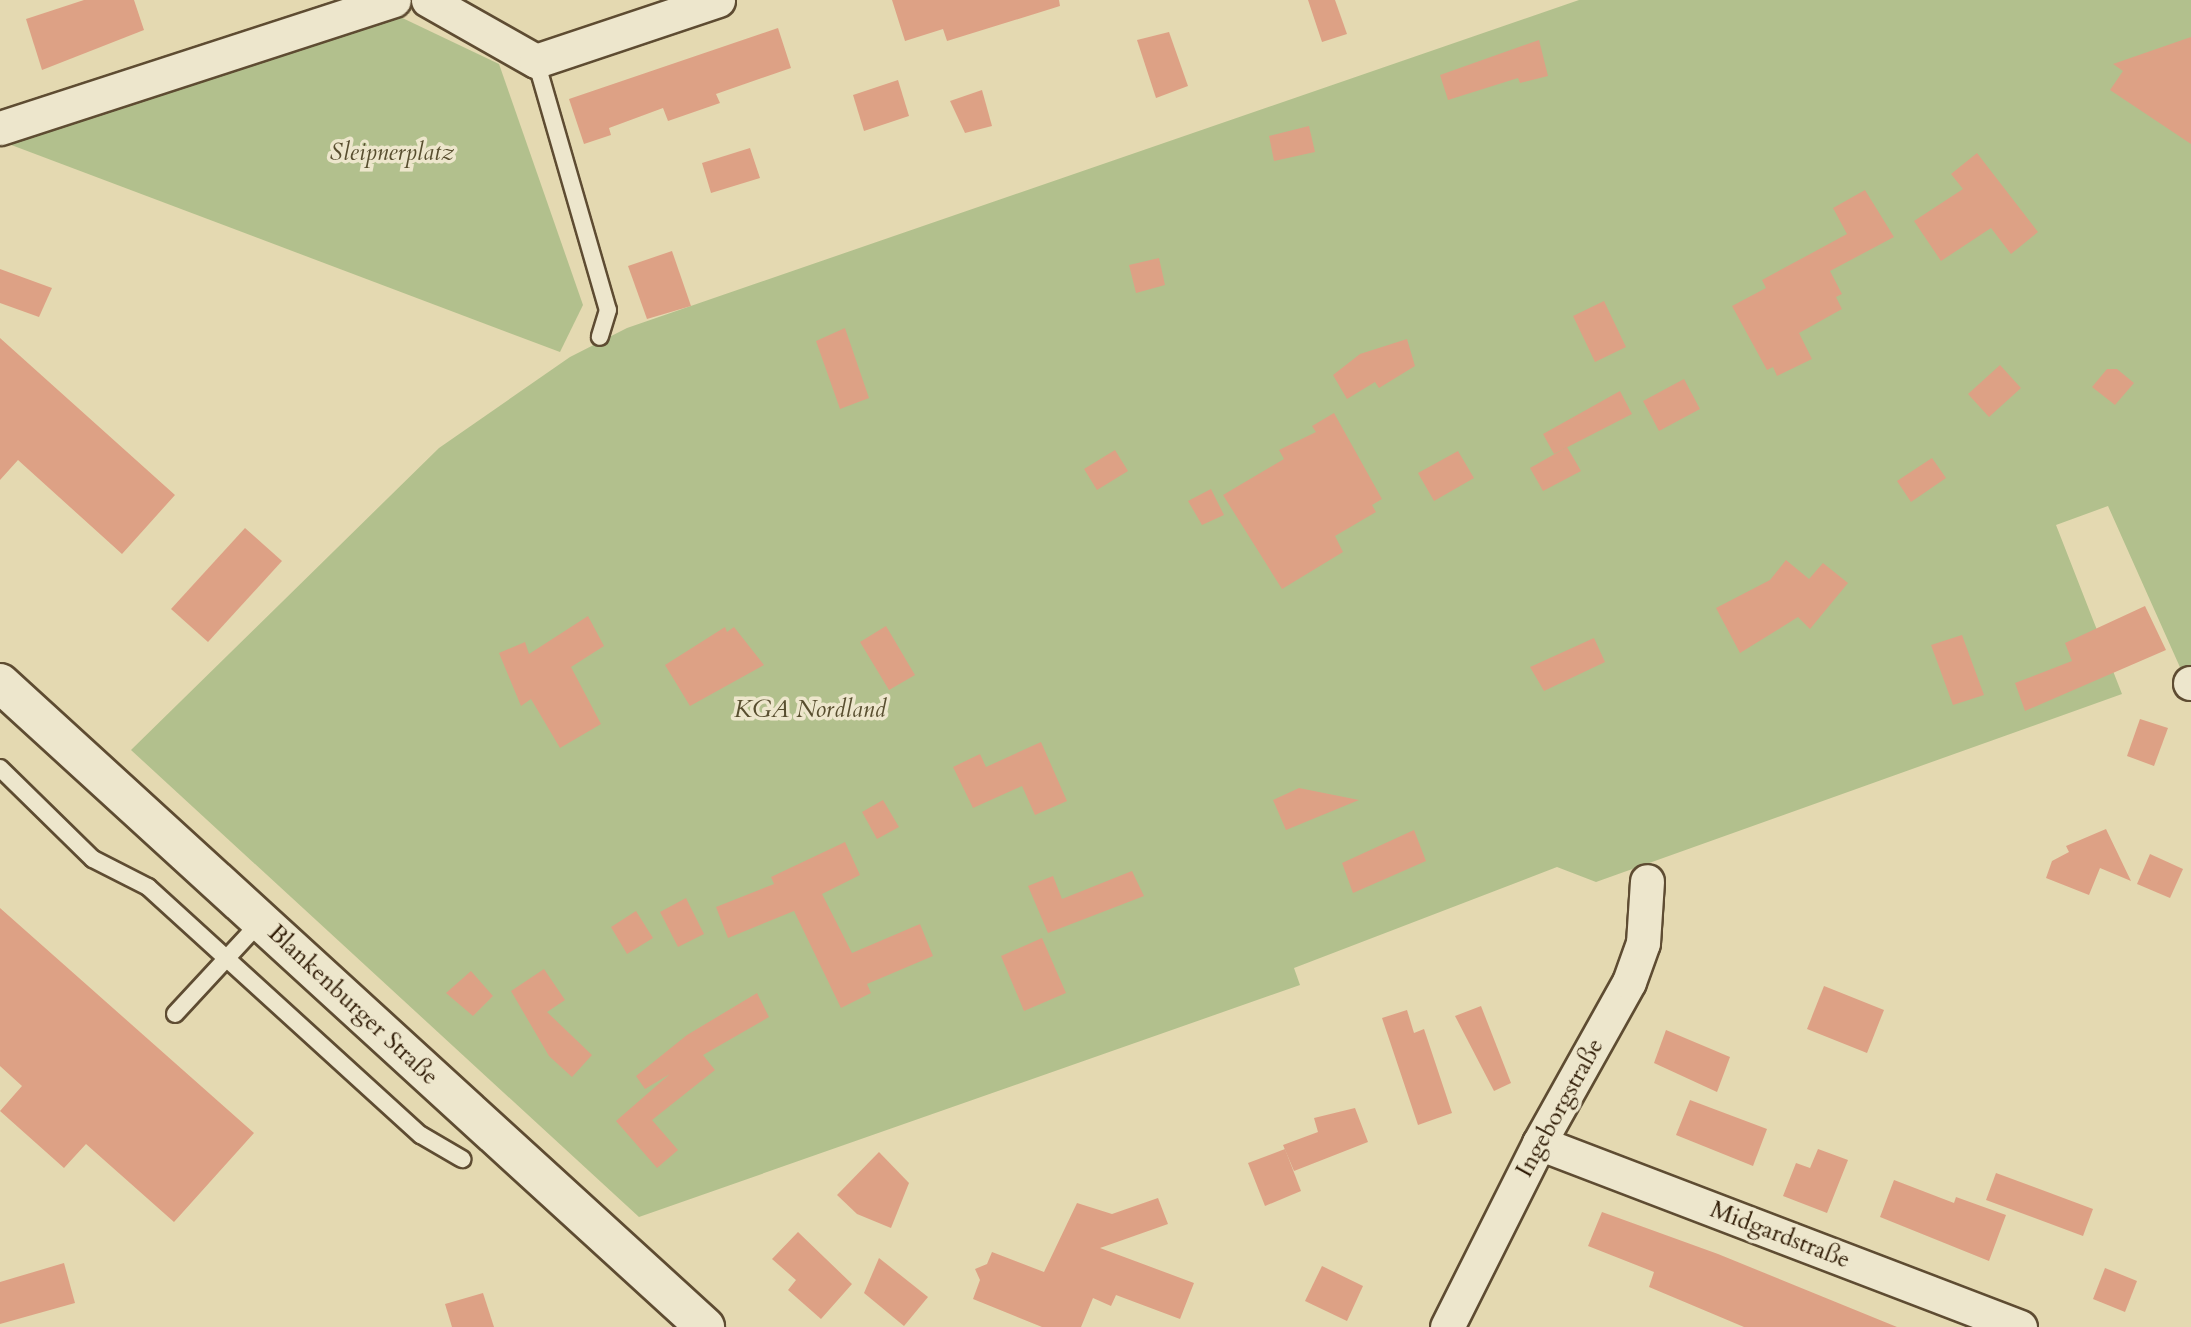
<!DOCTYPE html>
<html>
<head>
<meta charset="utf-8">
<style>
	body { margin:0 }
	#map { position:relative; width:2191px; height:1327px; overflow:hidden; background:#e4d9b1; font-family:Cardo,serif }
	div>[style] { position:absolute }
	.green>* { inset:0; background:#b2c08d }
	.building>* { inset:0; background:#dda185 }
	.roads { filter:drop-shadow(2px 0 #5e4c32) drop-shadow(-2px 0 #5e4c32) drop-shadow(0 2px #5e4c32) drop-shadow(0 -2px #5e4c32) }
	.service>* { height:16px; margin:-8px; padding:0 8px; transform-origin:8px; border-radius:8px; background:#ede6cc }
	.minor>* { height:33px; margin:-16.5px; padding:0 16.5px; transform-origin:16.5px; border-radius:16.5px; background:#ede6cc }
	.secondary>* { height:38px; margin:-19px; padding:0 19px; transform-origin:19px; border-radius:19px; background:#ede6cc }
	span { translate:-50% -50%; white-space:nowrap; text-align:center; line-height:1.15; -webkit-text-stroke:7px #ede6cc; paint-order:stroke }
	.park-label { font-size:24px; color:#584e2f; font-style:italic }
	.street-label { font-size:24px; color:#311d07 }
</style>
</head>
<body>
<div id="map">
	<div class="green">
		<i style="clip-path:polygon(1579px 0,2191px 0,2191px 672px,2183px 674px,2108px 506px,2056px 525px,2122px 694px,1596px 882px,1557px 867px,1294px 968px,1300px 985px,639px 1217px,131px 750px,439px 448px,570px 357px,627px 328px)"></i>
		<i style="clip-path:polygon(394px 14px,499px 64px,583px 305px,560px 352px,6px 143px)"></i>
	</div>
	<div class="building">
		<i style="clip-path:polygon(84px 0,134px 0,144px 30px,42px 70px,26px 19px)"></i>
		<i style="clip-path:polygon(892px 0,1059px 0,1060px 6px,947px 41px,943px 29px,905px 41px)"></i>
		<i style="clip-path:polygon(1308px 0,1335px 0,1347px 34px,1322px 42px)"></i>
		<i style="clip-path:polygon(778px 28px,791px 68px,716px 94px,720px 103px,668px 121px,663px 108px,609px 128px,611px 135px,584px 144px,569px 99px)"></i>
		<i style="clip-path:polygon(1169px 32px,1188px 86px,1156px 98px,1137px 40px)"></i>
		<i style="clip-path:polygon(2191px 37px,2191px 144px,2110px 90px,2123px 71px,2113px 64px)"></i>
		<i style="clip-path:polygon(1539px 40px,1548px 76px,1520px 83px,1518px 78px,1448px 100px,1440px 75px)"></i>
		<i style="clip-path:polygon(898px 80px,909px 116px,864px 131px,853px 95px)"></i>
		<i style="clip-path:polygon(982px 90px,992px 126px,965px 133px,950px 101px)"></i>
		<i style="clip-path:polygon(1309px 126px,1315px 152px,1274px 161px,1269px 136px)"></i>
		<i style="clip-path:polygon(750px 148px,760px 178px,711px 193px,702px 163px)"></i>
		<i style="clip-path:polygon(1977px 153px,2038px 232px,2011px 254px,1991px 228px,1941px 261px,1914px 221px,1963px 189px,1951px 174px)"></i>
		<i style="clip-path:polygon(1865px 190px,1894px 237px,1830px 271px,1842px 294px,1836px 297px,1842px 309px,1799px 333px,1812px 359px,1777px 376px,1773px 367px,1767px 370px,1732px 306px,1766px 288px,1762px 280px,1847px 234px,1833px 208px)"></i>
		<i style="clip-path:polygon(672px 251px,691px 306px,647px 319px,628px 266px)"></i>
		<i style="clip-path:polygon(1159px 258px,1165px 285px,1136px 293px,1129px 265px)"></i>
		<i style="clip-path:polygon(0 269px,52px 288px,39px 317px,0 303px)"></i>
		<i style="clip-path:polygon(1604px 301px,1626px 347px,1595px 362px,1573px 316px)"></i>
		<i style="clip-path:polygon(845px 328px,869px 398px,840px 409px,816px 341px)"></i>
		<i style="clip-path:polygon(0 338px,175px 495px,122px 554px,18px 460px,0 480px)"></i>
		<i style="clip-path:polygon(1407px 339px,1415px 366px,1379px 388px,1375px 382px,1347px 399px,1333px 375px,1360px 354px)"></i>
		<i style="clip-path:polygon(2000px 365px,2021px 388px,1989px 417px,1968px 394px)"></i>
		<i style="clip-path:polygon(2107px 369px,2117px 369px,2134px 383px,2115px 405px,2092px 387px)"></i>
		<i style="clip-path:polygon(1684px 379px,1700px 409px,1659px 431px,1643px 401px)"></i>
		<i style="clip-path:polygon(1620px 391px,1632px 414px,1554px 454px,1543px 434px)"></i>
		<i style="clip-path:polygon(1334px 413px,1382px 499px,1372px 505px,1376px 512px,1335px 536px,1343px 552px,1282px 589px,1223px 495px,1284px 459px,1279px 450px,1316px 432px,1312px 426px)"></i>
		<i style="clip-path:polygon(1567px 447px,1581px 471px,1543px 491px,1530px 468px)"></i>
		<i style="clip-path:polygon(1115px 450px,1128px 471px,1097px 490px,1084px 469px)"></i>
		<i style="clip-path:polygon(1458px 451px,1474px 478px,1434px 501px,1418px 473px)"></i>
		<i style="clip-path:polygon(1932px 458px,1946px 478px,1911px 502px,1897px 481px)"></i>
		<i style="clip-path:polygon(1211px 489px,1224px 515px,1202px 525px,1188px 501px)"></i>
		<i style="clip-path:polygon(245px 528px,282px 561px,208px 642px,171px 609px)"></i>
		<i style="clip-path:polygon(1786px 560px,1809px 579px,1823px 563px,1848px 583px,1810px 629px,1798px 617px,1740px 653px,1716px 608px,1770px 580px)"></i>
		<i style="clip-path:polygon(2145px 606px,2166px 650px,2025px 711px,2015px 683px,2072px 661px,2065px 643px)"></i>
		<i style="clip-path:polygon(588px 616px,604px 646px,571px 667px,601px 724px,560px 748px,531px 699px,521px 706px,499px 653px,525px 642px,529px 654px)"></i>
		<i style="clip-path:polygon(886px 626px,915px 675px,889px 690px,860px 642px)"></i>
		<i style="clip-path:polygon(725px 627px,727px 632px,734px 627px,764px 665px,690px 706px,665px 665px)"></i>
		<i style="clip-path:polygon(1962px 635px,1984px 695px,1953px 705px,1931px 645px)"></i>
		<i style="clip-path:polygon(1594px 638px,1605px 662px,1544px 691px,1530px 667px)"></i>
		<i style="clip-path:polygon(2140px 719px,2168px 728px,2154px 766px,2127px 756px)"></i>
		<i style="clip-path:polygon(1041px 742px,1067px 801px,1035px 815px,1022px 786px,973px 808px,953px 767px,980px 754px,986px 767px)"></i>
		<i style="clip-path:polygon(1299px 788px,1359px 800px,1286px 830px,1273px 800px)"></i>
		<i style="clip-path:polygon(883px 800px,899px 827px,877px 839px,862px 812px)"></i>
		<i style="clip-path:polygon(2106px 829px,2131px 881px,2100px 868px,2089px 895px,2046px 878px,2052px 861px,2069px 852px,2066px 846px)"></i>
		<i style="clip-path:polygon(1414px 830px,1426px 861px,1353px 893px,1342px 863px)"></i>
		<i style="clip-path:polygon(845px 842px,860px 875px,822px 894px,852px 953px,920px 924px,933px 956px,867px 984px,871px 993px,841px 1008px,794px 911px,728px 938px,716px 907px,774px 884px,771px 877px)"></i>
		<i style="clip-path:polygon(2150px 854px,2183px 869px,2170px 898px,2137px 884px)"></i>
		<i style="clip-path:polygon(1132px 871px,1144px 896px,1048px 933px,1028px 886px,1053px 876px,1062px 899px)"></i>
		<i style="clip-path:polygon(686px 898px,704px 934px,678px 947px,660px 912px)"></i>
		<i style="clip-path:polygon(0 908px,254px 1133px,174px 1222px,86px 1144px,64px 1168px,0 1111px,22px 1086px,0 1066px)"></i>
		<i style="clip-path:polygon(636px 911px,653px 938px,627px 954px,611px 927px)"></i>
		<i style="clip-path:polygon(1042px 938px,1066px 993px,1024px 1011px,1001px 956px)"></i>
		<i style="clip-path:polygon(544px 969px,565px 1000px,547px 1012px,592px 1055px,572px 1077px,549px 1056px,511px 991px)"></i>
		<i style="clip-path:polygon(471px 971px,493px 996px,473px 1016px,446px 993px)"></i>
		<i style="clip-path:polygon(1824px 986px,1884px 1010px,1867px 1053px,1807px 1029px)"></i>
		<i style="clip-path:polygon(757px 993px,769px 1017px,703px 1055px,715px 1070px,652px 1120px,678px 1150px,657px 1168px,616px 1121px,670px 1074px,645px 1089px,636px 1076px,687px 1035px)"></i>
		<i style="clip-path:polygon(1481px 1006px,1511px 1083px,1494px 1091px,1455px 1016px)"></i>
		<i style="clip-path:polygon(1407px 1010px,1414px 1033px,1424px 1029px,1452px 1113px,1418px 1125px,1382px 1018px)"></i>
		<i style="clip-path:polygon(1666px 1030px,1730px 1057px,1717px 1092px,1654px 1063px)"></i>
		<i style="clip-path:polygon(1690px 1100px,1767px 1129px,1753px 1166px,1676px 1135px)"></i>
		<i style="clip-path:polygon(1355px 1108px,1368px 1142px,1294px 1171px,1283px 1145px,1318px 1132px,1314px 1118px)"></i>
		<i style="clip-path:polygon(1285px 1149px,1301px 1191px,1265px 1206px,1248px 1163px)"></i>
		<i style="clip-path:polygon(1818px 1149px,1848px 1160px,1827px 1213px,1783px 1196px,1796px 1163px,1810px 1168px)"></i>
		<i style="clip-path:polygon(879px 1152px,909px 1183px,891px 1228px,857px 1214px,837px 1195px)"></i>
		<i style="clip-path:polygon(1996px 1173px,2093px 1209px,2083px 1236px,1986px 1200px)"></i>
		<i style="clip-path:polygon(1894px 1180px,1954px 1203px,1956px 1197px,2006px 1215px,1989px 1261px,1880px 1217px)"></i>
		<i style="clip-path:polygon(1158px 1198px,1168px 1224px,1100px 1248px,1194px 1283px,1180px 1319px,1116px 1295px,1111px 1306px,1093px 1298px,1081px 1327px,1042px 1327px,973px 1299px,980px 1280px,975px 1269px,987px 1264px,992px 1252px,1044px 1272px,1077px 1203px,1112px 1214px)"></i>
		<i style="clip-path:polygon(1602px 1212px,1718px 1254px,1897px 1327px,1744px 1327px,1649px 1287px,1654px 1272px,1588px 1246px)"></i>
		<i style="clip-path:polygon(798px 1232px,852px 1284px,821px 1319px,788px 1290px,796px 1280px,772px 1259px)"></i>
		<i style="clip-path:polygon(879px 1258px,928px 1297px,904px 1326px,864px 1293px)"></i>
		<i style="clip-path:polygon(64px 1263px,75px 1303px,0 1324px,0 1282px)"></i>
		<i style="clip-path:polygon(1322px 1266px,1363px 1286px,1347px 1321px,1305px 1301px)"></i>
		<i style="clip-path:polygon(2105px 1268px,2137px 1281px,2125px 1312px,2093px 1299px)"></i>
		<i style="clip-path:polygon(483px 1293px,494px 1327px,452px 1327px,445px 1304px)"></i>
	</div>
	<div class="roads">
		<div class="service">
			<i style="left:536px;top:61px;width:259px;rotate:73.9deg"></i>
			<i style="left:608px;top:310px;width:28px;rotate:107deg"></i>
			<i style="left:0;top:768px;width:130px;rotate:44.4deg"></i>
			<i style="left:93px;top:859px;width:62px;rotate:27deg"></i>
			<i style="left:148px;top:887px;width:369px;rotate:42.3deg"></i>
			<i style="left:421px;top:1135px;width:48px;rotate:30.3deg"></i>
			<i style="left:175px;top:1014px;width:127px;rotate:-47.2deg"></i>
		</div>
		<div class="minor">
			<i style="left:428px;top:0;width:124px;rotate:29.5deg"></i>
			<i style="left:536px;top:61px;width:192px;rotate:-18.5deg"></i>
			<i style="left:0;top:128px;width:414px;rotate:-18deg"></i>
			<i style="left:2190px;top:683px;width:1px"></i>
			<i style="left:1539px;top:1143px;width:515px;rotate:20.93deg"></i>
			<i style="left:1447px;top:1327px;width:206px;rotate:-63.4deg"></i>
			<i style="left:1539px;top:1143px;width:184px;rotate:-60.8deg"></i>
			<i style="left:1629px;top:982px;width:41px;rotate:-70.3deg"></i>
			<i style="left:1643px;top:943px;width:62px;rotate:-86.3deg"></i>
		</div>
		<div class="secondary">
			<i style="left:0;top:683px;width:955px;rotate:42.41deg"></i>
		</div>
	</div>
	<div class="park-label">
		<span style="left:392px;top:153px">Sleipnerplatz</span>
		<span style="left:810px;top:710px">KGA Nordland</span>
	</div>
	<div class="street-label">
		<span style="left:353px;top:1005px;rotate:43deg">Blankenburger Straße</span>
		<span style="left:1560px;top:1108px;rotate:-61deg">Ingeborgstraße</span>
		<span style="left:1780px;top:1235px;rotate:21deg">Midgardstraße</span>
	</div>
</div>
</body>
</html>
